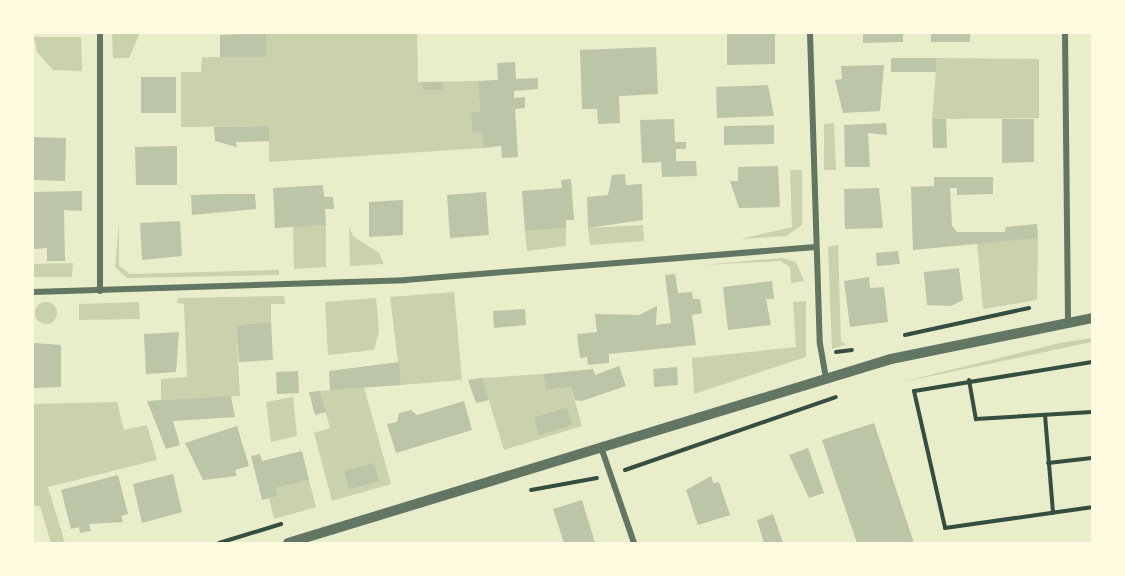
<!DOCTYPE html>
<html>
<head>
<meta charset="utf-8">
<style>
	body { margin:0 }
	#map { position:relative; width:1125px; height:576px; overflow:hidden; background:#e9edc9; font-family:"Zilla Slab",serif }
	div>[style] { position:absolute }
	.green>* { inset:0; background:#cad2ad }
	.round { border-radius:50% }
	.building>* { inset:0; background:#bcc5a7 }
	.path>* { height:4px; margin:-2px; padding:0 2px; transform-origin:2px; border-radius:2px; background:#344e41 }
	.minor>* { height:6px; margin:-3px; padding:0 3px; transform-origin:3px; border-radius:3px; background:#617663 }
	.tertiary>* { height:10px; margin:-5px; padding:0 5px; transform-origin:5px; border-radius:5px; background:#617663 }
	span { translate:-50% -50%; white-space:nowrap; text-align:center; line-height:1.15; -webkit-text-stroke:5px #fefae0; paint-order:stroke }
	.frame { position:absolute; inset:0; border:34px solid #fefae0; pointer-events:none }
</style>
</head>
<body>
<div id="map">
	<div class="green">
		<i style="clip-path:polygon(112px 33px,140px 33px,129px 58px,113px 58px)"></i>
		<i style="clip-path:polygon(266px 33px,417px 33px,418px 82px,478px 81px,480px 112px,471px 113px,472px 132px,482px 132px,483px 148px,269px 162px,269px 126px,181px 127px,181px 72px,201px 72px,202px 57px,266px 57px)"></i>
		<i style="clip-path:polygon(34px 37px,81px 37px,82px 71px,53px 70px,37px 52px)"></i>
		<i style="clip-path:polygon(937px 58px,1039px 59px,1039px 118px,932px 119px)"></i>
		<i style="clip-path:polygon(834px 123px,836px 170px,824px 170px,824px 124px)"></i>
		<i style="clip-path:polygon(790px 170px,802px 170px,802px 225px,786px 236px,740px 239px,792px 227px)"></i>
		<i style="clip-path:polygon(119px 222px,119px 266px,130px 274px,279px 270px,279px 275px,127px 278px,115px 267px)"></i>
		<i style="clip-path:polygon(326px 225px,326px 267px,294px 269px,293px 226px)"></i>
		<i style="clip-path:polygon(643px 225px,644px 241px,590px 245px,588px 228px)"></i>
		<i style="clip-path:polygon(349px 226px,353px 236px,379px 253px,384px 264px,350px 266px)"></i>
		<i style="clip-path:polygon(566px 228px,566px 246px,527px 251px,525px 231px)"></i>
		<i style="clip-path:polygon(1038px 238px,1037px 300px,983px 309px,977px 243px)"></i>
		<i style="clip-path:polygon(838px 245px,841px 342px,846px 344px,832px 349px,828px 247px)"></i>
		<i style="clip-path:polygon(782px 258px,796px 262px,804px 281px,791px 283px,790px 267px,780px 261px,703px 265px)"></i>
		<i style="clip-path:polygon(73px 263px,72px 277px,33px 277px,33px 264px)"></i>
		<i style="clip-path:polygon(454px 292px,462px 380px,401px 385px,390px 297px)"></i>
		<i style="clip-path:polygon(284px 296px,285px 304px,271px 304px,271px 322px,236px 325px,240px 396px,161px 400px,161px 379px,187px 377px,184px 304px,177px 303px,178px 298px)"></i>
		<i style="clip-path:polygon(376px 298px,379px 332px,374px 350px,328px 355px,325px 302px)"></i>
		<i style="clip-path:polygon(806px 301px,806px 357px,694px 394px,692px 358px,796px 347px,793px 302px)"></i>
		<i style="clip-path:polygon(139px 302px,140px 319px,79px 320px,79px 304px)"></i>
		<i class="round" style="left:35px;top:302px;width:22px;height:22px"></i>
		<i style="clip-path:polygon(1092px 338px,1092px 342px,898px 383px,1060px 343px)"></i>
		<i style="clip-path:polygon(543px 374px,546px 390px,571px 387px,582px 426px,504px 450px,482px 378px)"></i>
		<i style="clip-path:polygon(364px 387px,391px 484px,332px 501px,314px 433px,330px 428px,320px 391px)"></i>
		<i style="clip-path:polygon(293px 397px,297px 436px,271px 442px,266px 402px)"></i>
		<i style="clip-path:polygon(117px 402px,124px 430px,147px 425px,157px 460px,48px 487px,65px 543px,51px 543px,40px 506px,33px 506px,33px 404px)"></i>
		<i style="clip-path:polygon(309px 480px,316px 507px,274px 519px,269px 498px,278px 496px,276px 488px)"></i>
	</div>
	<div class="building">
		<i style="clip-path:polygon(266px 33px,266px 57px,220px 57px,220px 35px)"></i>
		<i style="clip-path:polygon(727px 33px,775px 33px,775px 64px,727px 65px)"></i>
		<i style="clip-path:polygon(863px 33px,903px 33px,903px 42px,863px 43px)"></i>
		<i style="clip-path:polygon(931px 33px,970px 33px,970px 42px,931px 42px)"></i>
		<i style="clip-path:polygon(656px 47px,658px 94px,619px 96px,620px 123px,598px 124px,597px 109px,582px 109px,580px 50px)"></i>
		<i style="clip-path:polygon(891px 58px,937px 58px,936px 72px,891px 72px)"></i>
		<i style="clip-path:polygon(515px 62px,516px 79px,538px 78px,538px 89px,514px 91px,514px 98px,525px 97px,525px 108px,515px 109px,518px 157px,502px 158px,501px 146px,483px 148px,482px 132px,472px 133px,471px 112px,480px 112px,478px 81px,498px 80px,497px 63px)"></i>
		<i style="clip-path:polygon(884px 65px,880px 111px,843px 113px,835px 80px,842px 79px,841px 66px)"></i>
		<i style="clip-path:polygon(141px 77px,176px 77px,176px 113px,141px 113px)"></i>
		<i style="clip-path:polygon(423px 82px,443px 82px,443px 90px,423px 90px)"></i>
		<i style="clip-path:polygon(768px 85px,774px 116px,717px 118px,716px 87px)"></i>
		<i style="clip-path:polygon(674px 119px,675px 142px,686px 142px,686px 149px,676px 149px,676px 161px,696px 161px,697px 176px,662px 177px,661px 162px,642px 163px,640px 120px)"></i>
		<i style="clip-path:polygon(932px 119px,946px 119px,947px 148px,933px 148px)"></i>
		<i style="clip-path:polygon(1002px 119px,1034px 119px,1034px 162px,1002px 163px)"></i>
		<i style="clip-path:polygon(886px 123px,887px 135px,868px 133px,870px 167px,845px 167px,844px 125px)"></i>
		<i style="clip-path:polygon(774px 125px,774px 144px,724px 145px,724px 126px)"></i>
		<i style="clip-path:polygon(269px 126px,269px 141px,236px 142px,237px 147px,215px 141px,214px 127px)"></i>
		<i style="clip-path:polygon(33px 137px,66px 138px,65px 181px,33px 180px)"></i>
		<i style="clip-path:polygon(177px 146px,177px 185px,136px 185px,135px 147px)"></i>
		<i style="clip-path:polygon(778px 166px,780px 207px,739px 208px,730px 181px,738px 181px,738px 167px)"></i>
		<i style="clip-path:polygon(625px 174px,626px 185px,642px 184px,643px 220px,588px 228px,587px 197px,608px 195px,612px 175px)"></i>
		<i style="clip-path:polygon(934px 177px,993px 177px,993px 194px,957px 195px,957px 188px,950px 188px,952px 226px,957px 232px,1005px 232px,1006px 227px,1037px 224px,1038px 238px,913px 250px,911px 187px,934px 186px)"></i>
		<i style="clip-path:polygon(571px 179px,574px 220px,566px 220px,566px 228px,525px 231px,522px 191px,562px 188px,561px 180px)"></i>
		<i style="clip-path:polygon(323px 185px,324px 197px,333px 197px,334px 209px,325px 209px,326px 225px,275px 228px,273px 188px)"></i>
		<i style="clip-path:polygon(879px 188px,883px 228px,845px 229px,844px 189px)"></i>
		<i style="clip-path:polygon(82px 191px,82px 211px,64px 210px,65px 261px,47px 261px,47px 248px,33px 249px,33px 192px)"></i>
		<i style="clip-path:polygon(486px 192px,489px 235px,450px 238px,447px 195px)"></i>
		<i style="clip-path:polygon(223px 194px,255px 194px,256px 209px,192px 215px,191px 195px)"></i>
		<i style="clip-path:polygon(403px 200px,403px 235px,369px 237px,369px 202px)"></i>
		<i style="clip-path:polygon(180px 221px,182px 256px,142px 260px,140px 223px)"></i>
		<i style="clip-path:polygon(898px 251px,900px 264px,877px 266px,876px 253px)"></i>
		<i style="clip-path:polygon(959px 268px,963px 300px,951px 306px,927px 305px,924px 272px)"></i>
		<i style="clip-path:polygon(675px 274px,678px 293px,692px 292px,693px 299px,700px 299px,702px 313px,692px 315px,696px 345px,609px 354px,609px 363px,588px 365px,587px 357px,580px 358px,577px 334px,597px 332px,595px 314px,639px 315px,657px 306px,656px 325px,671px 323px,665px 275px)"></i>
		<i style="clip-path:polygon(869px 277px,870px 288px,884px 287px,888px 322px,850px 327px,844px 281px)"></i>
		<i style="clip-path:polygon(772px 281px,774px 299px,766px 299px,771px 325px,728px 330px,723px 287px)"></i>
		<i style="clip-path:polygon(525px 309px,526px 325px,494px 328px,493px 311px)"></i>
		<i style="clip-path:polygon(271px 322px,273px 360px,239px 362px,236px 325px)"></i>
		<i style="clip-path:polygon(179px 332px,176px 372px,146px 374px,144px 334px)"></i>
		<i style="clip-path:polygon(33px 343px,61px 345px,61px 387px,33px 388px)"></i>
		<i style="clip-path:polygon(399px 362px,401px 385px,330px 390px,329px 371px)"></i>
		<i style="clip-path:polygon(619px 366px,626px 386px,582px 401px,575px 400px,571px 387px,546px 390px,543px 374px,593px 369px,595px 375px)"></i>
		<i style="clip-path:polygon(677px 367px,678px 385px,654px 387px,653px 369px)"></i>
		<i style="clip-path:polygon(298px 371px,299px 393px,277px 394px,276px 372px)"></i>
		<i style="clip-path:polygon(482px 378px,489px 400px,476px 403px,468px 380px)"></i>
		<i style="clip-path:polygon(320px 391px,326px 412px,315px 415px,309px 392px)"></i>
		<i style="clip-path:polygon(231px 396px,235px 417px,173px 421px,180px 445px,166px 449px,147px 401px)"></i>
		<i style="clip-path:polygon(464px 401px,472px 430px,396px 453px,387px 424px,397px 422px,399px 413px,411px 410px,417px 415px)"></i>
		<i style="clip-path:polygon(567px 408px,572px 425px,539px 435px,534px 417px)"></i>
		<i style="clip-path:polygon(874px 423px,914px 543px,857px 543px,822px 440px)"></i>
		<i style="clip-path:polygon(237px 426px,249px 466px,235px 470px,237px 476px,203px 480px,185px 443px)"></i>
		<i style="clip-path:polygon(808px 448px,824px 493px,809px 498px,789px 455px)"></i>
		<i style="clip-path:polygon(302px 451px,309px 480px,276px 488px,278px 496px,262px 500px,251px 456px,260px 454px,262px 461px)"></i>
		<i style="clip-path:polygon(374px 463px,379px 481px,349px 489px,344px 471px)"></i>
		<i style="clip-path:polygon(173px 474px,182px 512px,142px 523px,133px 484px)"></i>
		<i style="clip-path:polygon(118px 475px,128px 514px,121px 516px,123px 522px,89px 524px,91px 531px,80px 533px,79px 527px,71px 529px,61px 490px)"></i>
		<i style="clip-path:polygon(711px 476px,713px 483px,719px 482px,730px 515px,698px 525px,686px 490px)"></i>
		<i style="clip-path:polygon(582px 500px,595px 543px,564px 543px,553px 509px)"></i>
		<i style="clip-path:polygon(773px 514px,783px 543px,764px 543px,757px 520px)"></i>
	</div>
	<div class="path">
		<i style="left:905px;top:335px;width:127px;rotate:-12.3deg"></i>
		<i style="left:836px;top:352px;width:16px;rotate:-7deg"></i>
		<i style="left:1092px;top:362px;width:180px;rotate:170.7deg"></i>
		<i style="left:914px;top:391px;width:140px;rotate:77.2deg"></i>
		<i style="left:945px;top:528px;width:148px;rotate:-8.1deg"></i>
		<i style="left:969px;top:380px;width:40px;rotate:80deg"></i>
		<i style="left:976px;top:419px;width:116px;rotate:-3.5deg"></i>
		<i style="left:1045px;top:415px;width:98px;rotate:85.3deg"></i>
		<i style="left:1048px;top:463px;width:44px;rotate:-6.5deg"></i>
		<i style="left:625px;top:470px;width:223px;rotate:-19.1deg"></i>
		<i style="left:531px;top:490px;width:67px;rotate:-10.3deg"></i>
		<i style="left:219px;top:543px;width:65px;rotate:-17deg"></i>
	</div>
	<div class="minor">
		<i style="left:100px;top:33px;width:258px;rotate:90deg"></i>
		<i style="left:810px;top:33px;width:311px;rotate:88.2deg"></i>
		<i style="left:820px;top:344px;width:35px;rotate:80deg"></i>
		<i style="left:1065px;top:33px;width:288px;rotate:89.4deg"></i>
		<i style="left:33px;top:292px;width:372px;rotate:-1.8deg"></i>
		<i style="left:405px;top:280px;width:412px;rotate:-4.6deg"></i>
		<i style="left:601px;top:447px;width:102px;rotate:71deg"></i>
	</div>
	<div class="tertiary">
		<i style="left:288px;top:543px;width:630px;rotate:-16.97deg"></i>
		<i style="left:891px;top:359px;width:205px;rotate:-11.5deg"></i>
	</div>
	<div class="frame"></div>
</div>
</body>
</html>
